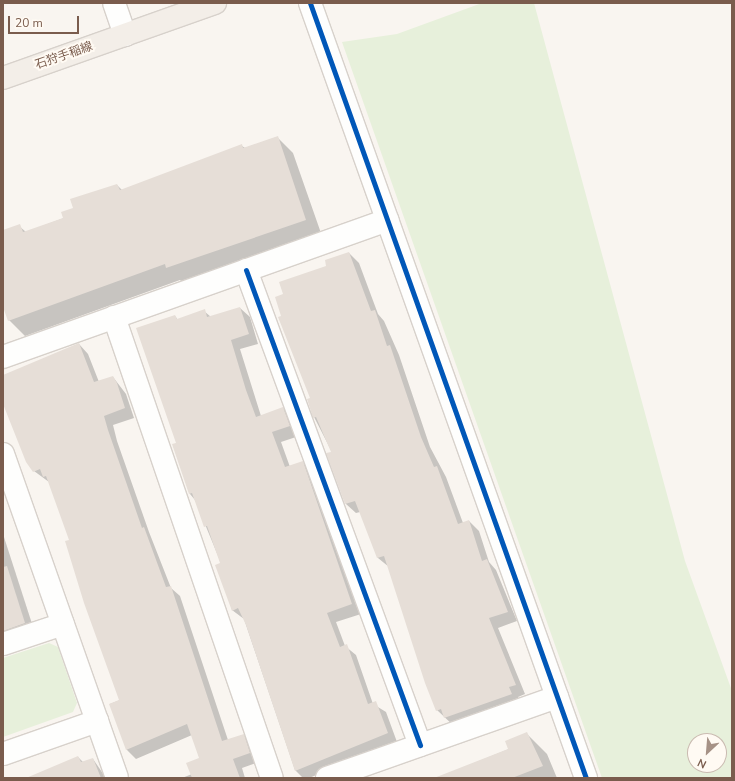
<!DOCTYPE html>
<html>
<head>
<meta charset="utf-8">
<style>
	body { margin:0 }
	#map { position:relative; width:735px; height:781px; overflow:hidden; background:#f9f5f0; font-family:"Nunito Sans","Noto Sans JP",sans-serif }
	div>[style] { position:absolute }
	.green>* { inset:0; background:#e7f0db }
	.shadow>* { inset:0; background:#0003 }
	.building>* { inset:0; background:#e6ded7 }
	.roads { filter:drop-shadow(1px 0 #d7d1cb) drop-shadow(-1px 0 #d7d1cb) drop-shadow(0 1px #d7d1cb) drop-shadow(0 -1px #d7d1cb) }
	.minor>* { height:22px; margin:-11px; padding:0 11px; transform-origin:11px; border-radius:11px; background:#fefefd }
	.major>* { height:22px; margin:-11px; padding:0 11px; transform-origin:11px; border-radius:11px; background:#f3eee8 }
	.cycleway>* { height:5px; margin:-2.5px; padding:0 2.5px; transform-origin:2.5px; border-radius:2.5px; background:#0057b8 }
	span { translate:-50% -50%; white-space:nowrap; text-align:center; line-height:1.15; -webkit-text-stroke:4px #fffaf3; paint-order:stroke }
	.street-label { font-size:12px; color:#7a5c4d }
	.frame { position:absolute; inset:0; border:4px solid #7a5c4d; pointer-events:none }
	.north { position:absolute; left:687px; top:733px; width:40px; height:40px; box-sizing:border-box; background:#fffaf3; border:1px solid #cabbb1; border-radius:50%; rotate:206deg; font-size:11px; font-weight:700; line-height:16px; text-align:center; color:#7a5c4d }
	.north::after { content:''; display:block; margin:auto; width:14px; height:18px; background:#a69286; clip-path:polygon(50% 0,100% 100%,50% 72%,0 100%) }
	.scale { position:absolute; left:8px; top:16px; width:71px; height:18px; box-sizing:border-box; border:2px solid #7a5c4d; border-top:0; padding-left:5px; font-size:12px; line-height:14px; white-space:nowrap; color:#7a5c4d; -webkit-text-stroke:3px #fffaf3; paint-order:stroke }
</style>
</head>
<body>
<div id="map">
	<div class="green">
		<i style="clip-path:polygon(evenodd,482px 3px,534px 3px,685px 561px,732px 691px,732px 778px,602px 778px,342px 42px,397px 34px,482px 3px,695px 741px,719px 741px,719px 765px,695px 765px,695px 741px)"></i>
		<i style="clip-path:polygon(49px 643px,58px 647px,77px 703px,73px 712px,3px 737px,3px 658px)"></i>
	</div>
	<div class="shadow">
		<i style="clip-path:polygon(277px 137px,293px 153px,322px 236px,183px 283px,180px 280px,25px 336px,9px 320px,3px 304px,3px 231px,19px 226px,26px 232px,64px 218px,117px 185px,122px 190px,242px 146px,245px 148px)"></i>
		<i style="clip-path:polygon(349px 253px,359px 263px,378px 314px,384px 321px,399px 355px,430px 447px,446px 477px,463px 523px,469px 521px,479px 531px,489px 562px,496px 570px,517px 621px,498px 628px,525px 694px,518px 697px,521px 704px,455px 727px,437px 710px,389px 567px,378px 558px,360px 512px,356px 513px,346px 504px,332px 452px,314px 417px,312px 398px,283px 316px,284px 295px)"></i>
		<i style="clip-path:polygon(240px 308px,250px 317px,258px 344px,240px 349px,261px 416px,283px 408px,292px 418px,299px 436px,281px 442px,290px 467px,302px 462px,312px 472px,361px 614px,336px 622px,345px 646px,356px 655px,373px 704px,386px 712px,397px 742px,309px 778px,303px 778px,295px 770px,244px 619px,232px 610px,221px 563px,195px 500px,190px 494px,173px 445px,177px 443px,175px 316px,178px 320px,204px 311px,211px 317px)"></i>
		<i style="clip-path:polygon(79px 344px,88px 354px,99px 382px,113px 377px,126px 394px,134px 418px,113px 425px,117px 441px,149px 532px,171px 588px,180px 596px,228px 740px,243px 735px,253px 744px,259px 762px,242px 768px,245px 778px,182px 778px,192px 774px,200px 759px,192px 735px,136px 759px,127px 750px,110px 704px,120px 700px,70px 540px,49px 482px,34px 471px,3px 396px,3px 376px)"></i>
		<i style="clip-path:polygon(3px 534px,35px 633px,12px 641px,3px 632px)"></i>
		<i style="clip-path:polygon(527px 734px,547px 754px,557px 778px,437px 778px,509px 749px)"></i>
		<i style="clip-path:polygon(78px 757px,83px 762px,93px 759px,106px 778px,29px 778px)"></i>
	</div>
	<div class="building">
		<i style="clip-path:polygon(278px 136px,306px 220px,166px 268px,165px 264px,8px 321px,3px 307px,3px 230px,20px 224px,23px 232px,63px 218px,61px 212px,73px 208px,70px 199px,117px 184px,120px 190px,242px 144px,243px 148px)"></i>
		<i style="clip-path:polygon(349px 252px,371px 311px,375px 310px,387px 346px,390px 345px,421px 437px,434px 467px,437px 466px,458px 524px,469px 520px,482px 561px,487px 559px,508px 612px,489px 618px,516px 685px,509px 687px,512px 694px,444px 718px,441px 709px,436px 711px,425px 683px,384px 556px,377px 558px,355px 501px,345px 504px,326px 453px,331px 452px,316px 417px,313px 418px,307px 399px,310px 398px,278px 317px,281px 316px,275px 297px,283px 294px,279px 282px,326px 266px,325px 260px)"></i>
		<i style="clip-path:polygon(240px 307px,249px 334px,231px 340px,246px 390px,256px 417px,283px 407px,290px 426px,272px 432px,285px 467px,303px 461px,352px 604px,327px 613px,340px 647px,347px 644px,368px 704px,376px 701px,388px 733px,295px 771px,246px 625px,238px 608px,232px 611px,215px 565px,220px 563px,207px 526px,204px 527px,192px 493px,189px 494px,172px 444px,176px 443px,136px 328px,175px 315px,177px 319px,205px 309px,207px 317px)"></i>
		<i style="clip-path:polygon(79px 343px,94px 382px,113px 376px,117px 383px,125px 408px,104px 416px,108px 430px,142px 528px,144px 527px,166px 587px,171px 586px,222px 741px,244px 734px,250px 753px,233px 759px,240px 778px,192px 778px,186px 763px,199px 758px,187px 724px,126px 750px,109px 704px,119px 700px,84px 603px,65px 541px,69px 540px,46px 476px,43px 477px,40px 469px,33px 472px,26px 462px,3px 404px,3px 375px)"></i>
		<i style="clip-path:polygon(7px 566px,25px 623px,3px 631px,3px 567px)"></i>
		<i style="clip-path:polygon(527px 732px,543px 766px,512px 778px,434px 778px,508px 749px,505px 741px)"></i>
		<i style="clip-path:polygon(78px 756px,81px 762px,93px 758px,101px 778px,26px 778px)"></i>
	</div>
	<div class="roads">
		<div class="minor">
			<i style="left:114px;top:3px;width:34px;rotate:71deg"></i>
			<i style="left:310px;top:3px;width:823px;rotate:70.4deg"></i>
			<i style="left:246px;top:270px;width:506px;rotate:69.88deg"></i>
			<i style="left:114px;top:317px;width:487px;rotate:71.1deg"></i>
			<i style="left:3px;top:357px;width:408px;rotate:-19.6deg"></i>
			<i style="left:3px;top:454px;width:343px;rotate:70.6deg"></i>
			<i style="left:3px;top:644px;width:63px;rotate:-18.4deg"></i>
			<i style="left:3px;top:754px;width:100px;rotate:-19.3deg"></i>
			<i style="left:327px;top:778px;width:244px;rotate:-19.4deg"></i>
		</div>
		<div class="major">
			<i style="left:3px;top:78px;width:225px;rotate:-19.5deg"></i>
		</div>
	</div>
	<div class="cycleway">
		<i style="left:310px;top:3px;width:823px;rotate:70.4deg"></i>
		<i style="left:246px;top:270px;width:506px;rotate:69.88deg"></i>
	</div>
	<div class="street-label">
		<span style="left:64px;top:56px;rotate:-19deg">石狩手稲線</span>
	</div>
	<div class="frame"></div>
	<div class="north">N</div>
	<div class="scale">20 m</div>
</div>
</body>
</html>
